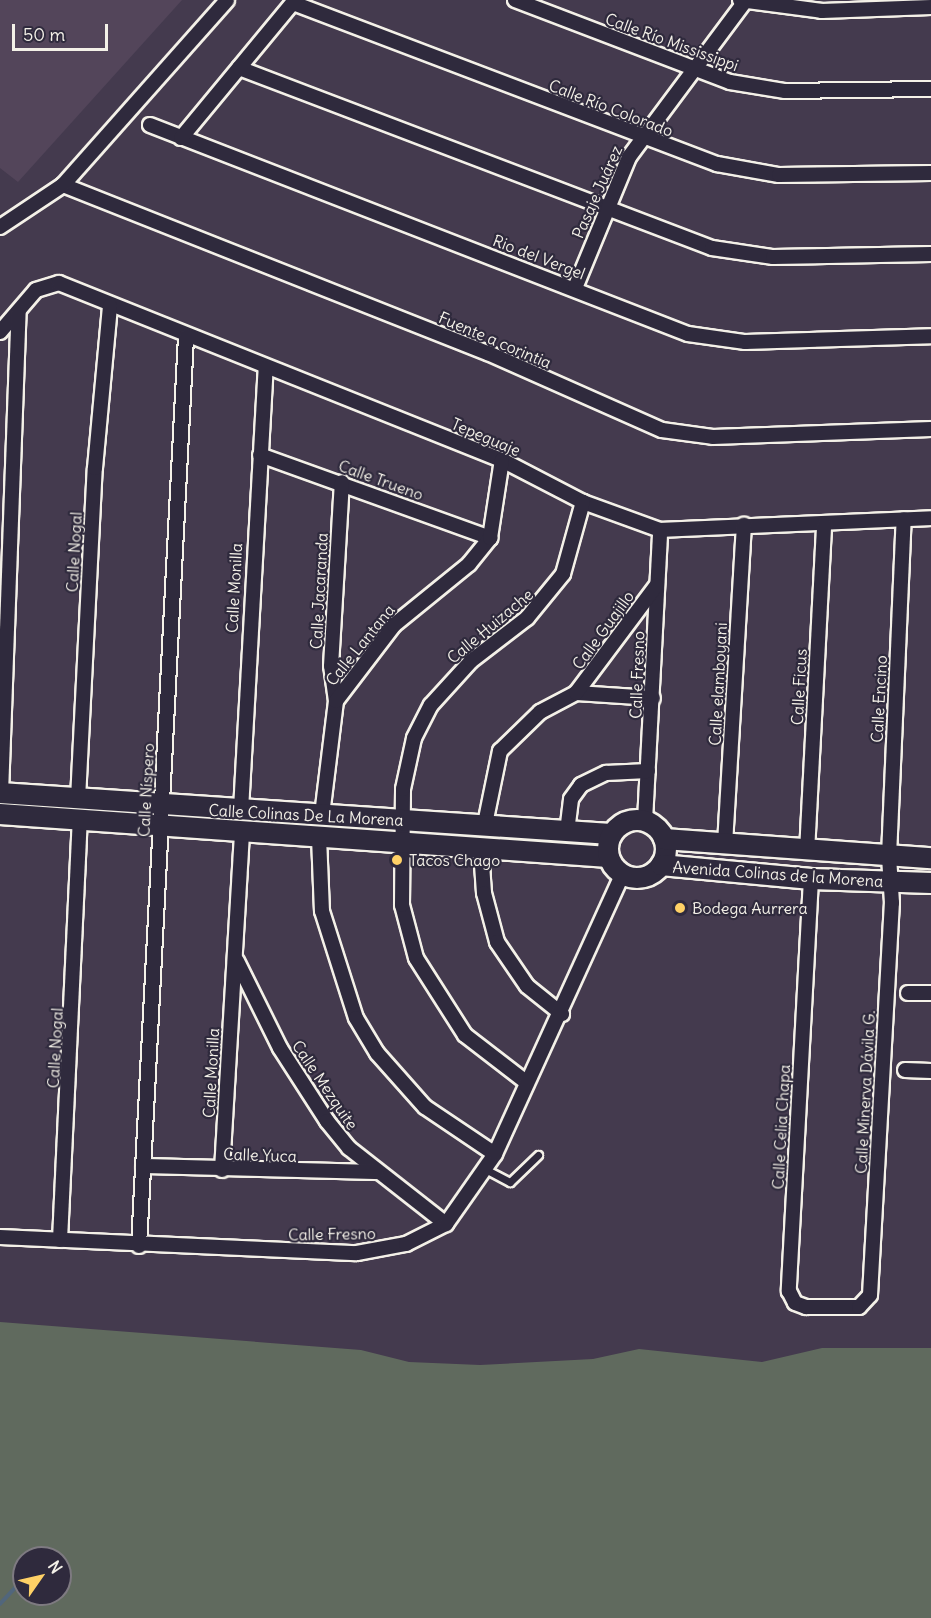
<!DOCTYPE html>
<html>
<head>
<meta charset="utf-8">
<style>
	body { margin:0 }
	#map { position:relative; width:931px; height:1618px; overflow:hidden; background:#443a4e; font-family:Delius,sans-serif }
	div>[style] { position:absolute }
	.built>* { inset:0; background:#53455a }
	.green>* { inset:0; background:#606a5e }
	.stream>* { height:4px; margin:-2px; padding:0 2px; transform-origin:2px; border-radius:2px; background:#51667c }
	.roads { filter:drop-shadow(2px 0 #f4f1e8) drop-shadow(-2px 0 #f4f1e8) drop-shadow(0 2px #f4f1e8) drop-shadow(0 -2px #f4f1e8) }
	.lane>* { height:7px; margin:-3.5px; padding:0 3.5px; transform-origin:3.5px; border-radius:3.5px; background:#2f2a3d }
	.street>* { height:14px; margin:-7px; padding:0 7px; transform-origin:7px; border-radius:7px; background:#2f2a3d }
	.secondary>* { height:20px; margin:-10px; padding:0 10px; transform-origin:10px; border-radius:10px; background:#2f2a3d }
	.secondary>.ring { margin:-10px; padding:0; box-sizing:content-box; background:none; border:20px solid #2f2a3d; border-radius:50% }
	.dots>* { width:16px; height:16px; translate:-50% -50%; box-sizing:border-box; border:3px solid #2f2a3d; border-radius:50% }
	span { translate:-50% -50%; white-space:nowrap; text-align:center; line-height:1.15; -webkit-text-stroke:4.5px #2f2a3d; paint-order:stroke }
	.street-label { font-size:16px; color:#f4f1e8 }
	.poi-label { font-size:16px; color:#f4f1e8 }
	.left { translate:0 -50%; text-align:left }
	.north { position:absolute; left:12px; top:1546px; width:60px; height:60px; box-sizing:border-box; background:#2f2a3d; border:2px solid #7e7a81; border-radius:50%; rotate:56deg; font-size:16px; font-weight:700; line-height:24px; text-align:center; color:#f4f1e8 }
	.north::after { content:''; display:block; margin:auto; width:21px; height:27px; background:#ffd166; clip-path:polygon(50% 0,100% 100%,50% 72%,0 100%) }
	.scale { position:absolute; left:12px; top:24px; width:96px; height:27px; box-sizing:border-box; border:3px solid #f4f1e8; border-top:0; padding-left:8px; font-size:18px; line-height:21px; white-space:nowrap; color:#f4f1e8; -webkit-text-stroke:4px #2f2a3d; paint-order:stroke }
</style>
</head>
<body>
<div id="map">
	<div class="built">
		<i style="clip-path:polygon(0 0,182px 0,18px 182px,0 168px)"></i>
	</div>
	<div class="green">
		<i style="clip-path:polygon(evenodd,0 1322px,361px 1350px,409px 1362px,480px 1365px,593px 1359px,639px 1349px,762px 1362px,822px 1348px,931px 1348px,931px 1618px,0 1618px,0 1322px,24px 1558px,60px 1558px,60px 1594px,24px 1594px,24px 1558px)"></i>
	</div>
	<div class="stream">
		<i style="left:0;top:1604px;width:26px;rotate:-47deg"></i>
	</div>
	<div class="roads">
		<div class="lane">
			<i style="left:487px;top:1170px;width:26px;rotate:28deg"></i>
			<i style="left:510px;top:1182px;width:39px;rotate:-44deg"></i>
		</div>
		<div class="street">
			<i style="left:515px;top:0;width:230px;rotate:20.9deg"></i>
			<i style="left:730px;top:82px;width:56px;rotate:9.3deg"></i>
			<i style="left:785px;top:91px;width:146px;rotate:-0.8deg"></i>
			<i style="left:740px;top:0;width:83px;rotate:7.6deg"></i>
			<i style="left:822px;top:11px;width:109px;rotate:-2.1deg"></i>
			<i style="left:293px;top:3px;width:454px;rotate:20.8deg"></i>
			<i style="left:717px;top:164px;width:63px;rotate:10.1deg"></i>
			<i style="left:779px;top:175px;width:152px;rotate:-0.8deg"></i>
			<i style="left:239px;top:68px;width:506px;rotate:20.83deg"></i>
			<i style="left:712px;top:248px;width:62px;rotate:8.4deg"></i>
			<i style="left:773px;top:257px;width:158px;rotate:-1.1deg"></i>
			<i style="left:150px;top:125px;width:577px;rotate:21.23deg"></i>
			<i style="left:688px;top:334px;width:58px;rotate:8deg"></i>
			<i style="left:745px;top:342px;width:186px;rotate:-1.8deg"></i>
			<i style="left:181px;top:138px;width:179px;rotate:-50.4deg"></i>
			<i style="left:63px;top:185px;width:457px;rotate:21.6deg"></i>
			<i style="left:488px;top:353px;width:190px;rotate:23.9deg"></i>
			<i style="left:662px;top:430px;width:51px;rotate:7.8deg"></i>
			<i style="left:713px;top:437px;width:218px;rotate:-2.1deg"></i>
			<i style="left:0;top:227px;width:76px;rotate:-33.7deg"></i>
			<i style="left:63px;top:185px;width:247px;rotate:-48.4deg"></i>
			<i style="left:575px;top:288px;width:142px;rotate:-67.6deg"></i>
			<i style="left:629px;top:157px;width:196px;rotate:-53.3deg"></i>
			<i style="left:0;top:332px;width:55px;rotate:-49.4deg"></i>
			<i style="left:36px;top:290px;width:24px;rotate:-17deg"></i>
			<i style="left:59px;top:283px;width:477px;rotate:21.8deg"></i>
			<i style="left:502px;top:460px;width:91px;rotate:27.4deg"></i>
			<i style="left:583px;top:502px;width:82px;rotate:20deg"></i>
			<i style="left:660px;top:530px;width:271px;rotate:-2.5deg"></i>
			<i style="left:260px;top:455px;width:245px;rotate:19.8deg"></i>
			<i style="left:576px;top:693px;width:77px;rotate:3.7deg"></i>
			<i style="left:336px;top:701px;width:35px;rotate:-98deg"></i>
			<i style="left:331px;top:666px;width:184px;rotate:-86.6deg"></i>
			<i style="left:1px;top:793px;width:482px;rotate:-87.9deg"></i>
			<i style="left:78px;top:799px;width:331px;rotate:-87.1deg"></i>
			<i style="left:95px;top:468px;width:163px;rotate:-84.7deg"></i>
			<i style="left:241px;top:810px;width:443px;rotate:-86.8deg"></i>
			<i style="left:322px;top:815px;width:115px;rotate:-83deg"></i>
			<i style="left:336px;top:701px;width:96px;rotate:-52.7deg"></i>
			<i style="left:394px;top:625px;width:97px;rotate:-39.1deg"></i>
			<i style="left:469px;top:564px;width:33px;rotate:-51deg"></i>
			<i style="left:490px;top:538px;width:79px;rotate:-81.3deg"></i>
			<i style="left:645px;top:821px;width:291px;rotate:-87deg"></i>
			<i style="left:485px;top:824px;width:75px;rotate:-78.4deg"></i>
			<i style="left:500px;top:751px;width:56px;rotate:-44.3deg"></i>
			<i style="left:540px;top:712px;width:41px;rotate:-27.8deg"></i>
			<i style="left:576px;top:693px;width:134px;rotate:-53.2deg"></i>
			<i style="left:567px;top:832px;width:33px;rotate:-83deg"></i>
			<i style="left:571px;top:799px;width:17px;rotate:-54deg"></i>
			<i style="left:581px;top:785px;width:28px;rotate:-26deg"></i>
			<i style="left:606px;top:773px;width:42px;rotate:-2.7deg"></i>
			<i style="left:319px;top:837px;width:74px;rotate:87.7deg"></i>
			<i style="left:322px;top:911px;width:112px;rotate:72.4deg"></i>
			<i style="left:356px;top:1018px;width:41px;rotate:59deg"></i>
			<i style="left:377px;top:1053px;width:72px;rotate:48.4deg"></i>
			<i style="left:425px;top:1107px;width:84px;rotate:33.9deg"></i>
			<i style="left:725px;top:844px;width:320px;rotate:-86.6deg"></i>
			<i style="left:481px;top:850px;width:43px;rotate:86deg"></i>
			<i style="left:484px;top:893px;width:51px;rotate:75.1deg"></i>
			<i style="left:497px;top:942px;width:53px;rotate:55.7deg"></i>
			<i style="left:527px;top:986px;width:45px;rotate:38.7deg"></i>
			<i style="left:807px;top:852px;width:328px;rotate:-87deg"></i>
			<i style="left:811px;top:879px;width:413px;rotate:93.1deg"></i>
			<i style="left:789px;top:1291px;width:13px;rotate:63deg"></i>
			<i style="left:795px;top:1303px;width:12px;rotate:20deg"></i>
			<i style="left:806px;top:1307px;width:53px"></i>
			<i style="left:859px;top:1307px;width:16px;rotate:-47deg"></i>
			<i style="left:870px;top:1295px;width:393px;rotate:-86.8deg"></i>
			<i style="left:892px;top:903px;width:47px;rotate:-93.7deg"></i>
			<i style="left:889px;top:856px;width:337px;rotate:-87.5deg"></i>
			<i style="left:237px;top:961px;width:97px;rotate:63.7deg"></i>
			<i style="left:280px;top:1048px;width:87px;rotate:57.2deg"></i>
			<i style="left:327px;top:1121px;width:35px;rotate:51deg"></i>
			<i style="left:349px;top:1148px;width:123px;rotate:38.1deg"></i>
			<i style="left:908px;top:993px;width:23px"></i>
			<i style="left:905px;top:1070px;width:26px;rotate:2deg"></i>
			<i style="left:526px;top:1082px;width:77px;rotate:-142.4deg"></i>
			<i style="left:465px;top:1035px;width:91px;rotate:-122.5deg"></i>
			<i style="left:416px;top:958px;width:55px;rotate:-104.8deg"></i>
			<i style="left:402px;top:905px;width:116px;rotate:-89.5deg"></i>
			<i style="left:403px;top:789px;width:52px;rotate:-77.8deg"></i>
			<i style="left:414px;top:738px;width:37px;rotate:-63deg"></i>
			<i style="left:431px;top:705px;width:59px;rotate:-47.7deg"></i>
			<i style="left:471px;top:661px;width:71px;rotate:-37.5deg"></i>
			<i style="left:527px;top:618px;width:57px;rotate:-50.7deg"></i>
			<i style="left:563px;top:574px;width:75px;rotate:-74.5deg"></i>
			<i style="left:143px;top:1166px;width:234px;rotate:1.5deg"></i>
			<i style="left:222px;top:1170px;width:338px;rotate:-86.6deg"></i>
			<i style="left:0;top:1237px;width:357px;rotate:2.6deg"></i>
			<i style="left:357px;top:1253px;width:50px;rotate:-10.4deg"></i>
			<i style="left:406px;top:1244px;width:45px;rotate:-26.6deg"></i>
			<i style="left:446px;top:1224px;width:85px;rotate:-55deg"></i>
			<i style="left:495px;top:1154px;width:307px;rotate:-65.5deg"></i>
			<i style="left:60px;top:1240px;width:418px;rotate:-87.3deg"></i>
			<i style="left:139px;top:1246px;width:911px;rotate:-87.04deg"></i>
		</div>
		<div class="secondary">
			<i style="left:0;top:793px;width:612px;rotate:3.84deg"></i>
			<i style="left:0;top:814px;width:610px;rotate:4.05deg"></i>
			<i class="ring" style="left:608px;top:820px;width:38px;height:38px"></i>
			<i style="left:664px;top:839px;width:268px;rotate:4.1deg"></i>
			<i style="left:661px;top:865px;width:151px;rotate:5.3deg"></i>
			<i style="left:811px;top:879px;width:120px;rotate:1.9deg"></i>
		</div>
	</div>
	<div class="dots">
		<i style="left:397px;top:860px;background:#ffd166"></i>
		<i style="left:680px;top:908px;background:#ffd166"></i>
	</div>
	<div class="street-label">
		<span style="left:672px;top:42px;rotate:20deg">Calle Río Mississippi</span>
		<span style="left:611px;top:108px;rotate:21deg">Calle Río Colorado</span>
		<span style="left:597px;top:192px;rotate:-66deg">Pasaje Juárez</span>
		<span style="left:539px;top:257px;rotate:21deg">Rio del Vergel</span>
		<span style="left:495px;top:340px;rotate:23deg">Fuente a corintia</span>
		<span style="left:486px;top:437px;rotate:23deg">Tepeguaje</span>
		<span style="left:381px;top:480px;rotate:20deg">Calle Trueno</span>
		<span style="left:74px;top:552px;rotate:-87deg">Calle Nogal</span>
		<span style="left:234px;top:588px;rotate:-87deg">Calle Monilla</span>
		<span style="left:319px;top:591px;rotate:-87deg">Calle Jacaranda</span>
		<span style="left:490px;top:626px;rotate:-40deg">Calle Huizache</span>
		<span style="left:603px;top:630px;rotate:-54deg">Calle Guajillo</span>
		<span style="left:360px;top:645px;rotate:-51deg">Calle Lantana</span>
		<span style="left:637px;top:675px;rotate:-88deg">Calle Fresno</span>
		<span style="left:718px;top:684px;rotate:-87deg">Calle elamboyani</span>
		<span style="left:799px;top:687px;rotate:-87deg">Calle Ficus</span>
		<span style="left:879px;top:699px;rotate:-87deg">Calle Encino</span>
		<span style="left:146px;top:790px;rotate:-87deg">Calle Níspero</span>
		<span style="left:306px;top:815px;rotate:3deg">Calle Colinas De La Morena</span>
		<span style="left:778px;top:874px;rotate:4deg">Avenida Colinas de la Morena</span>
		<span style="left:55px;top:1048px;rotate:-87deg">Calle Nogal</span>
		<span style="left:211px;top:1073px;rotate:-87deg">Calle Monilla</span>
		<span style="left:325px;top:1085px;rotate:56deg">Calle Mezquite</span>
		<span style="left:865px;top:1092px;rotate:-87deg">Calle Minerva Dávila G.</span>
		<span style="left:781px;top:1127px;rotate:-87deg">Calle Celia Chapa</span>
		<span style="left:260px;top:1155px;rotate:2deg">Calle Yuca</span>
		<span style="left:332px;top:1234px;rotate:-1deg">Calle Fresno</span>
	</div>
	<div class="poi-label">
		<span class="left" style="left:409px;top:860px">Tacos Chago</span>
		<span class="left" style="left:692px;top:908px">Bodega Aurrera</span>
	</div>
	<div class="north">N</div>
	<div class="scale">50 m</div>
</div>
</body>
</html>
